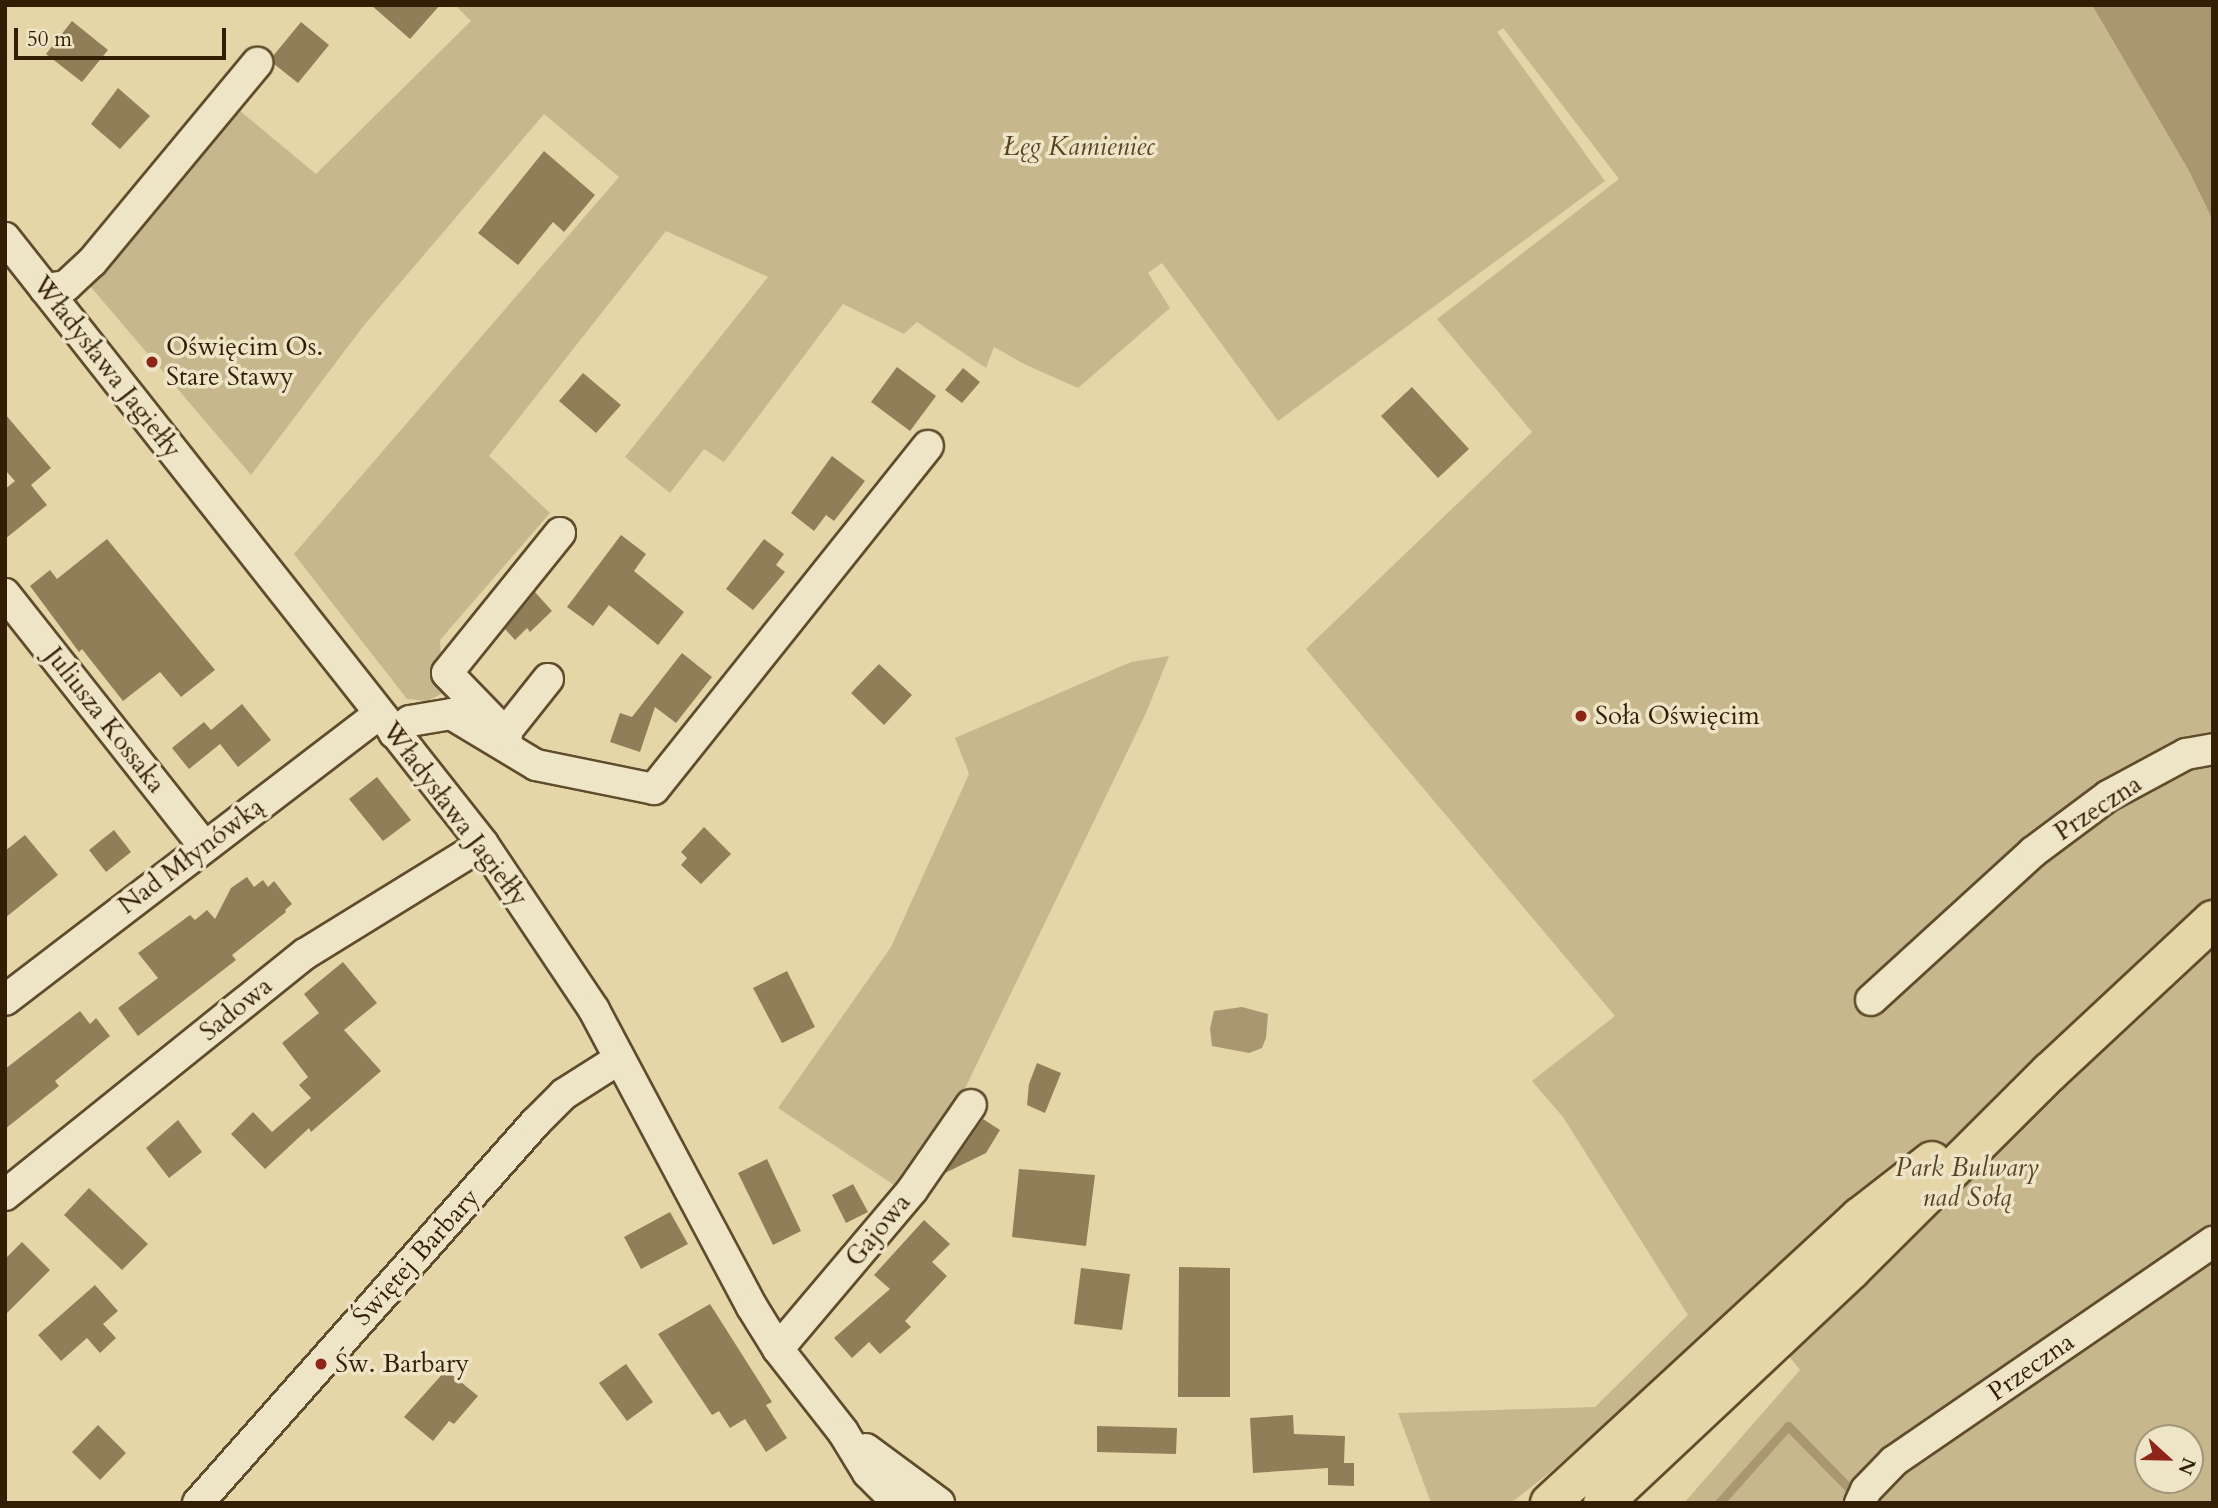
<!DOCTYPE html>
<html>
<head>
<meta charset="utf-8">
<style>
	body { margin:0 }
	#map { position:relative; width:2218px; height:1508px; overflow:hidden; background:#e5d6a8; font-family:Cardo,serif }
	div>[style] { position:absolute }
	.green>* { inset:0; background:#c7b78c }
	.water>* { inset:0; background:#a89770 }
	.stream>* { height:9px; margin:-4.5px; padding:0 4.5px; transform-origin:4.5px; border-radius:4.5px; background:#a89770 }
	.building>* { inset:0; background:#907e59 }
	.roads { filter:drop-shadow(2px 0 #604c2c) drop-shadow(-2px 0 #604c2c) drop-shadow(0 2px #604c2c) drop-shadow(0 -2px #604c2c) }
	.minor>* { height:30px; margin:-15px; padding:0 15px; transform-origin:15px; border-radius:15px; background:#eee4c6 }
	.major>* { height:38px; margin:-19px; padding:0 19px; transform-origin:19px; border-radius:19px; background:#e5d6a8 }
	.dots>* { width:19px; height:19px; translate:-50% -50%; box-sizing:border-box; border:4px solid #eee4c6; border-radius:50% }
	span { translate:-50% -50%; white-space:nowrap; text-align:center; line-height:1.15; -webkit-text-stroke:7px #eee4c6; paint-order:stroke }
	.park-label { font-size:26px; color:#584425; font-style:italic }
	.poi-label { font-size:26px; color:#331e03 }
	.left { translate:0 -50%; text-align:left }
	.street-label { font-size:26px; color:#331e03 }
	.frame { position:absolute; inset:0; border:7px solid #331e03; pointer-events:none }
	.north { position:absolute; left:2134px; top:1424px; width:70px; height:70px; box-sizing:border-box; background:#eee4c6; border:2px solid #a39578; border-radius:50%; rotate:112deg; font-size:19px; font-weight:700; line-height:28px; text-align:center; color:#331e03 }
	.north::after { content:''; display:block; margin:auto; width:24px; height:32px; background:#8f2418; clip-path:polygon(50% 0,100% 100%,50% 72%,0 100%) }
	.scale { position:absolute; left:14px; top:28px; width:212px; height:32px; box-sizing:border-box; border:4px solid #331e03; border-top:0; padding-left:9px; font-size:21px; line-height:24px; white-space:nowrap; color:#331e03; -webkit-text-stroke:5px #eee4c6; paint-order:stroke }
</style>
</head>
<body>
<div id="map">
	<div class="green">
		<i style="clip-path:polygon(evenodd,455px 5px,2092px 5px,2189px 171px,2213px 221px,2213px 1503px,1684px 1503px,1800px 1370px,1745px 1302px,1548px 1474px,1511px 1503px,1431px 1503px,1398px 1413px,1595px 1407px,1688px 1315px,1563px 1117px,1532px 1081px,1615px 1016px,1306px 649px,1532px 432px,1437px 319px,1619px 179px,1503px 28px,1497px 32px,1605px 181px,1278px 421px,1162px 263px,1148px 273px,1170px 308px,1078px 388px,1024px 364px,994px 347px,986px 368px,917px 322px,904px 334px,843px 304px,724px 462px,704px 449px,670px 493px,625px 457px,768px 277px,666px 231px,489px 456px,550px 513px,440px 640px,443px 693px,427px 701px,407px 699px,294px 554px,619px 177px,544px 114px,365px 324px,251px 475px,84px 279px,228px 101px,316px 174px,471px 21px,455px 5px,2148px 1438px,2190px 1438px,2190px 1480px,2148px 1480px,2148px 1438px)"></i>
		<i style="clip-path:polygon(1169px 656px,1146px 713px,959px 1101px,897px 1187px,778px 1108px,891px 947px,969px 774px,955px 738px,1131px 662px)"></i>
	</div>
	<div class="water">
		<i style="clip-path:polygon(2092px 5px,2213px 5px,2213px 221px,2189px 171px)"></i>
		<i style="clip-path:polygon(1242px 1007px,1268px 1014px,1266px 1038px,1262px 1048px,1249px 1053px,1212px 1046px,1210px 1029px,1214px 1011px)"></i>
	</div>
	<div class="stream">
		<i style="left:1719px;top:1503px;width:103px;rotate:-48.1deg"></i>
		<i style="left:1788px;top:1426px;width:87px;rotate:45.5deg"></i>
	</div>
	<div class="building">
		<i style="clip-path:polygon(371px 5px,440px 5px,410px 39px)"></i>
		<i style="clip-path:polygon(72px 21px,108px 50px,82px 82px,46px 54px)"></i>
		<i style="clip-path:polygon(301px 22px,329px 45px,298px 83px,274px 64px,273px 56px)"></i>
		<i style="clip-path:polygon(118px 88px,150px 116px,120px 149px,91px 124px)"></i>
		<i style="clip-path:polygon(544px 151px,595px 195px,564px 232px,553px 222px,518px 265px,478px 233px)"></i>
		<i style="clip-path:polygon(897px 367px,936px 396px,910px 431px,871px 402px)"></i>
		<i style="clip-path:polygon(963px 368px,980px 382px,962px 403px,945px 390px)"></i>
		<i style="clip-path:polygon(583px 373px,621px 405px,596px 433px,559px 401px)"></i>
		<i style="clip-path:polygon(1412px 387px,1469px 449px,1438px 478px,1381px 416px)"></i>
		<i style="clip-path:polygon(5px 414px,51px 468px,31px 485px,47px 505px,5px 539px,5px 489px,15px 481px,5px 470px)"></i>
		<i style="clip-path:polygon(832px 456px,865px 481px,834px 521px,826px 515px,814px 531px,791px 513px)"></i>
		<i style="clip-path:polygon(621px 535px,646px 554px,634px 571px,684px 612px,658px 645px,609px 605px,593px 626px,567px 607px)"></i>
		<i style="clip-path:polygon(107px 539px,215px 670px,181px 697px,160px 672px,123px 701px,82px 649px,79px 652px,30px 586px,50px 570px,57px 579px)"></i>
		<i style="clip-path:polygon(764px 539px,784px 554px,776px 565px,785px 572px,753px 610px,726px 589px)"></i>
		<i style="clip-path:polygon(535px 592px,552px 611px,530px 632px,527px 628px,515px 640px,505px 629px)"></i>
		<i style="clip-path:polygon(682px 653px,712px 677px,676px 723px,655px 707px,640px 752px,610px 742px,620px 713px,632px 717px)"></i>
		<i style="clip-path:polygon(879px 664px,912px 695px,884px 725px,851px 693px)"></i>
		<i style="clip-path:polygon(242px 704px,271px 740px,238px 767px,220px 744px,189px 769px,172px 748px,204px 722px,211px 730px)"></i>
		<i style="clip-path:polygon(377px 777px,411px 820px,383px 841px,349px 799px)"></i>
		<i style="clip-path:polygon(704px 827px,731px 854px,701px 884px,681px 865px,687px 858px,681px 852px)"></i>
		<i style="clip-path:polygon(114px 830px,131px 852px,106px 872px,89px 850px)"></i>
		<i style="clip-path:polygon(25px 835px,58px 875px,5px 918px,5px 851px)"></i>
		<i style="clip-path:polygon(247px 877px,254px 887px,263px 880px,268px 887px,274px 881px,292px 904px,285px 910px,286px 912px,232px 955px,236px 960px,138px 1036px,118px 1008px,158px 978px,138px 953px,190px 915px,195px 920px,207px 910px,215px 919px,231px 888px)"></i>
		<i style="clip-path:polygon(343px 962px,377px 1003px,344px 1030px,381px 1071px,311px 1132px,309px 1128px,265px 1169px,231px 1134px,253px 1112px,272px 1132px,311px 1098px,299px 1085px,308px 1077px,282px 1043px,319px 1013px,304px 994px)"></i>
		<i style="clip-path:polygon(787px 971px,815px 1027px,782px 1043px,753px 988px)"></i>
		<i style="clip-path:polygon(80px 1011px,90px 1024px,96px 1018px,110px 1036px,55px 1081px,59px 1086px,5px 1129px,5px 1069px)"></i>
		<i style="clip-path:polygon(1037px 1063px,1061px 1073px,1045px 1113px,1027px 1105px,1029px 1084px)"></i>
		<i style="clip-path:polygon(983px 1119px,1000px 1130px,986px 1153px,945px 1173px)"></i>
		<i style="clip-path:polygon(178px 1120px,202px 1152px,169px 1178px,146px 1148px)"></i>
		<i style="clip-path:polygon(767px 1159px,801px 1231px,773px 1245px,738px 1173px)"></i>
		<i style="clip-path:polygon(1019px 1169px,1095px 1175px,1086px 1246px,1012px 1237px)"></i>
		<i style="clip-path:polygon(853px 1184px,868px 1212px,846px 1223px,832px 1195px)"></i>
		<i style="clip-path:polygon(89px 1188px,148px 1244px,122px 1270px,64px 1215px)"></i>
		<i style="clip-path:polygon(670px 1212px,688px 1244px,641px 1269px,624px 1237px)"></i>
		<i style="clip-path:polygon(924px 1220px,950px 1244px,932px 1262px,947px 1276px,905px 1321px,911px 1327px,880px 1354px,869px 1342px,852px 1358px,834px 1338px,890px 1289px,874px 1275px)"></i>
		<i style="clip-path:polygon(22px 1242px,50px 1270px,5px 1315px,5px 1259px)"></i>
		<i style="clip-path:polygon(1179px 1267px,1230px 1268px,1230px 1397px,1178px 1397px)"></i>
		<i style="clip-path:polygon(1081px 1268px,1130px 1274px,1122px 1330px,1074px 1324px)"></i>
		<i style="clip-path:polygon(95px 1285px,118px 1311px,103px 1324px,116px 1338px,100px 1353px,87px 1338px,61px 1361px,38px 1335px)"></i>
		<i style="clip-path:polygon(710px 1304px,772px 1402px,766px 1405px,787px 1438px,766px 1452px,745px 1419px,730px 1428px,719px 1411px,712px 1415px,658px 1334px)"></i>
		<i style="clip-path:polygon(626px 1364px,653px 1402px,627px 1421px,599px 1383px)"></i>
		<i style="clip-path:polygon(446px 1370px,478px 1396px,454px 1424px,449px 1421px,433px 1441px,404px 1417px)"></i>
		<i style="clip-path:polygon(1293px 1415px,1294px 1434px,1345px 1436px,1344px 1463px,1354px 1463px,1354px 1486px,1328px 1485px,1328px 1468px,1253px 1473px,1250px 1418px)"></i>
		<i style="clip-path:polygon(98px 1425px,126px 1453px,100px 1480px,72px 1452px)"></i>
		<i style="clip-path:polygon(1097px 1426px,1177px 1428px,1176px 1454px,1097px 1452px)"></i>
	</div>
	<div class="roads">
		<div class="minor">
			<i style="left:5px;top:238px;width:772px;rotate:51.73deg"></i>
			<i style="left:483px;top:844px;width:200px;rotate:56.2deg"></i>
			<i style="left:594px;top:1010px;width:336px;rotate:62deg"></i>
			<i style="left:752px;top:1307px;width:49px;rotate:58.2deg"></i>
			<i style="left:778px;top:1349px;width:105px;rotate:51.9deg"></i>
			<i style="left:843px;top:1432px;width:48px;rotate:58.6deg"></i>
			<i style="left:868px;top:1473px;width:42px;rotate:45deg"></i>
			<i style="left:45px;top:289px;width:21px;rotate:-8deg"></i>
			<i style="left:66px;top:286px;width:35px;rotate:-43deg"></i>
			<i style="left:92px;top:262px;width:259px;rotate:-50.3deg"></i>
			<i style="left:5px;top:594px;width:321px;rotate:51.7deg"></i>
			<i style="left:394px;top:733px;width:20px;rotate:-37deg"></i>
			<i style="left:410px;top:721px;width:42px;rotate:-9.7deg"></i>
			<i style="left:451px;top:714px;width:99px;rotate:31deg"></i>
			<i style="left:536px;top:765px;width:120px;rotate:11.5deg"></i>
			<i style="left:654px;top:789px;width:439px;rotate:-51.4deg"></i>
			<i style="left:505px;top:733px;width:69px;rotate:-51.5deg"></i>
			<i style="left:507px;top:735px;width:86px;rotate:-134.1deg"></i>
			<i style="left:447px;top:673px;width:180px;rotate:-51.1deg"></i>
			<i style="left:5px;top:1000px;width:471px;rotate:-37.4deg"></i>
			<i style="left:1871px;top:1000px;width:219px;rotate:-42.4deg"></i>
			<i style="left:2033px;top:852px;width:94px;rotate:-36.7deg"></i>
			<i style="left:2108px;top:796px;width:89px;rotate:-28.3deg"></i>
			<i style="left:2186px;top:754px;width:27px;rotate:-10deg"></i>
			<i style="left:5px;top:1195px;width:385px;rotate:-38.8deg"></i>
			<i style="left:305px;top:954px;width:209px;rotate:-31.7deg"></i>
			<i style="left:778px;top:1349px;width:209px;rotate:-49.8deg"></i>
			<i style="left:913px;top:1189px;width:102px;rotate:-55.4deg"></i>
			<i style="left:866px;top:1449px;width:91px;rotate:36.5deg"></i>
			<i style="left:198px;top:1503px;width:508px;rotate:-48.43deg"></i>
			<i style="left:535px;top:1123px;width:41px;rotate:-45deg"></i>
			<i style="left:564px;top:1094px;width:65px;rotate:-32.5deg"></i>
			<i style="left:1860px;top:1503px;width:14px;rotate:-65deg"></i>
			<i style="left:1866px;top:1490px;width:40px;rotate:-46deg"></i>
			<i style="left:1894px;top:1461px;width:387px;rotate:-34.5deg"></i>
		</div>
		<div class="major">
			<i style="left:1550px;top:1503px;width:422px;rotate:-42.7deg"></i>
			<i style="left:1860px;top:1217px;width:91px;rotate:-37.9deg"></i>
			<i style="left:1603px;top:1503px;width:340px;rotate:-43.2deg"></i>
			<i style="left:1851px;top:1270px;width:281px;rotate:-44.9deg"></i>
			<i style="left:2050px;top:1072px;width:223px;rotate:-43deg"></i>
		</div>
	</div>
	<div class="dots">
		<i style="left:152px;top:362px;background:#8f2418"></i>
		<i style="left:1581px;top:716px;background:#8f2418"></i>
		<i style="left:321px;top:1364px;background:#8f2418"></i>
	</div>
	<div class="park-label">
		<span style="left:1079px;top:147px">Łęg Kamieniec</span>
		<span style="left:1967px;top:1183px">Park Bulwary<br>nad Sołą</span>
	</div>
	<div class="poi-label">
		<span class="left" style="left:166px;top:362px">Oświęcim Os.<br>Stare Stawy</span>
		<span class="left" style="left:1595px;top:716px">Soła Oświęcim</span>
		<span class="left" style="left:335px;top:1364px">Św. Barbary</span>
	</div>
	<div class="street-label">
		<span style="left:107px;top:367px;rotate:52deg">Władysława Jagiełły</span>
		<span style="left:105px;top:720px;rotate:52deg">Juliusza Kossaka</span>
		<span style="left:2098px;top:808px;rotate:-33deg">Przeczna</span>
		<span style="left:455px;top:814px;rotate:53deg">Władysława Jagiełły</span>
		<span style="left:191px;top:856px;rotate:-37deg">Nad Młynówką</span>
		<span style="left:236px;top:1009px;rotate:-39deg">Sadowa</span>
		<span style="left:878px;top:1230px;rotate:-50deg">Gajowa</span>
		<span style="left:416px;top:1257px;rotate:-48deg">Świętej Barbary</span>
		<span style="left:2031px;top:1367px;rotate:-35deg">Przeczna</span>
	</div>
	<div class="frame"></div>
	<div class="north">N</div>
	<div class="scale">50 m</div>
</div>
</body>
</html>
